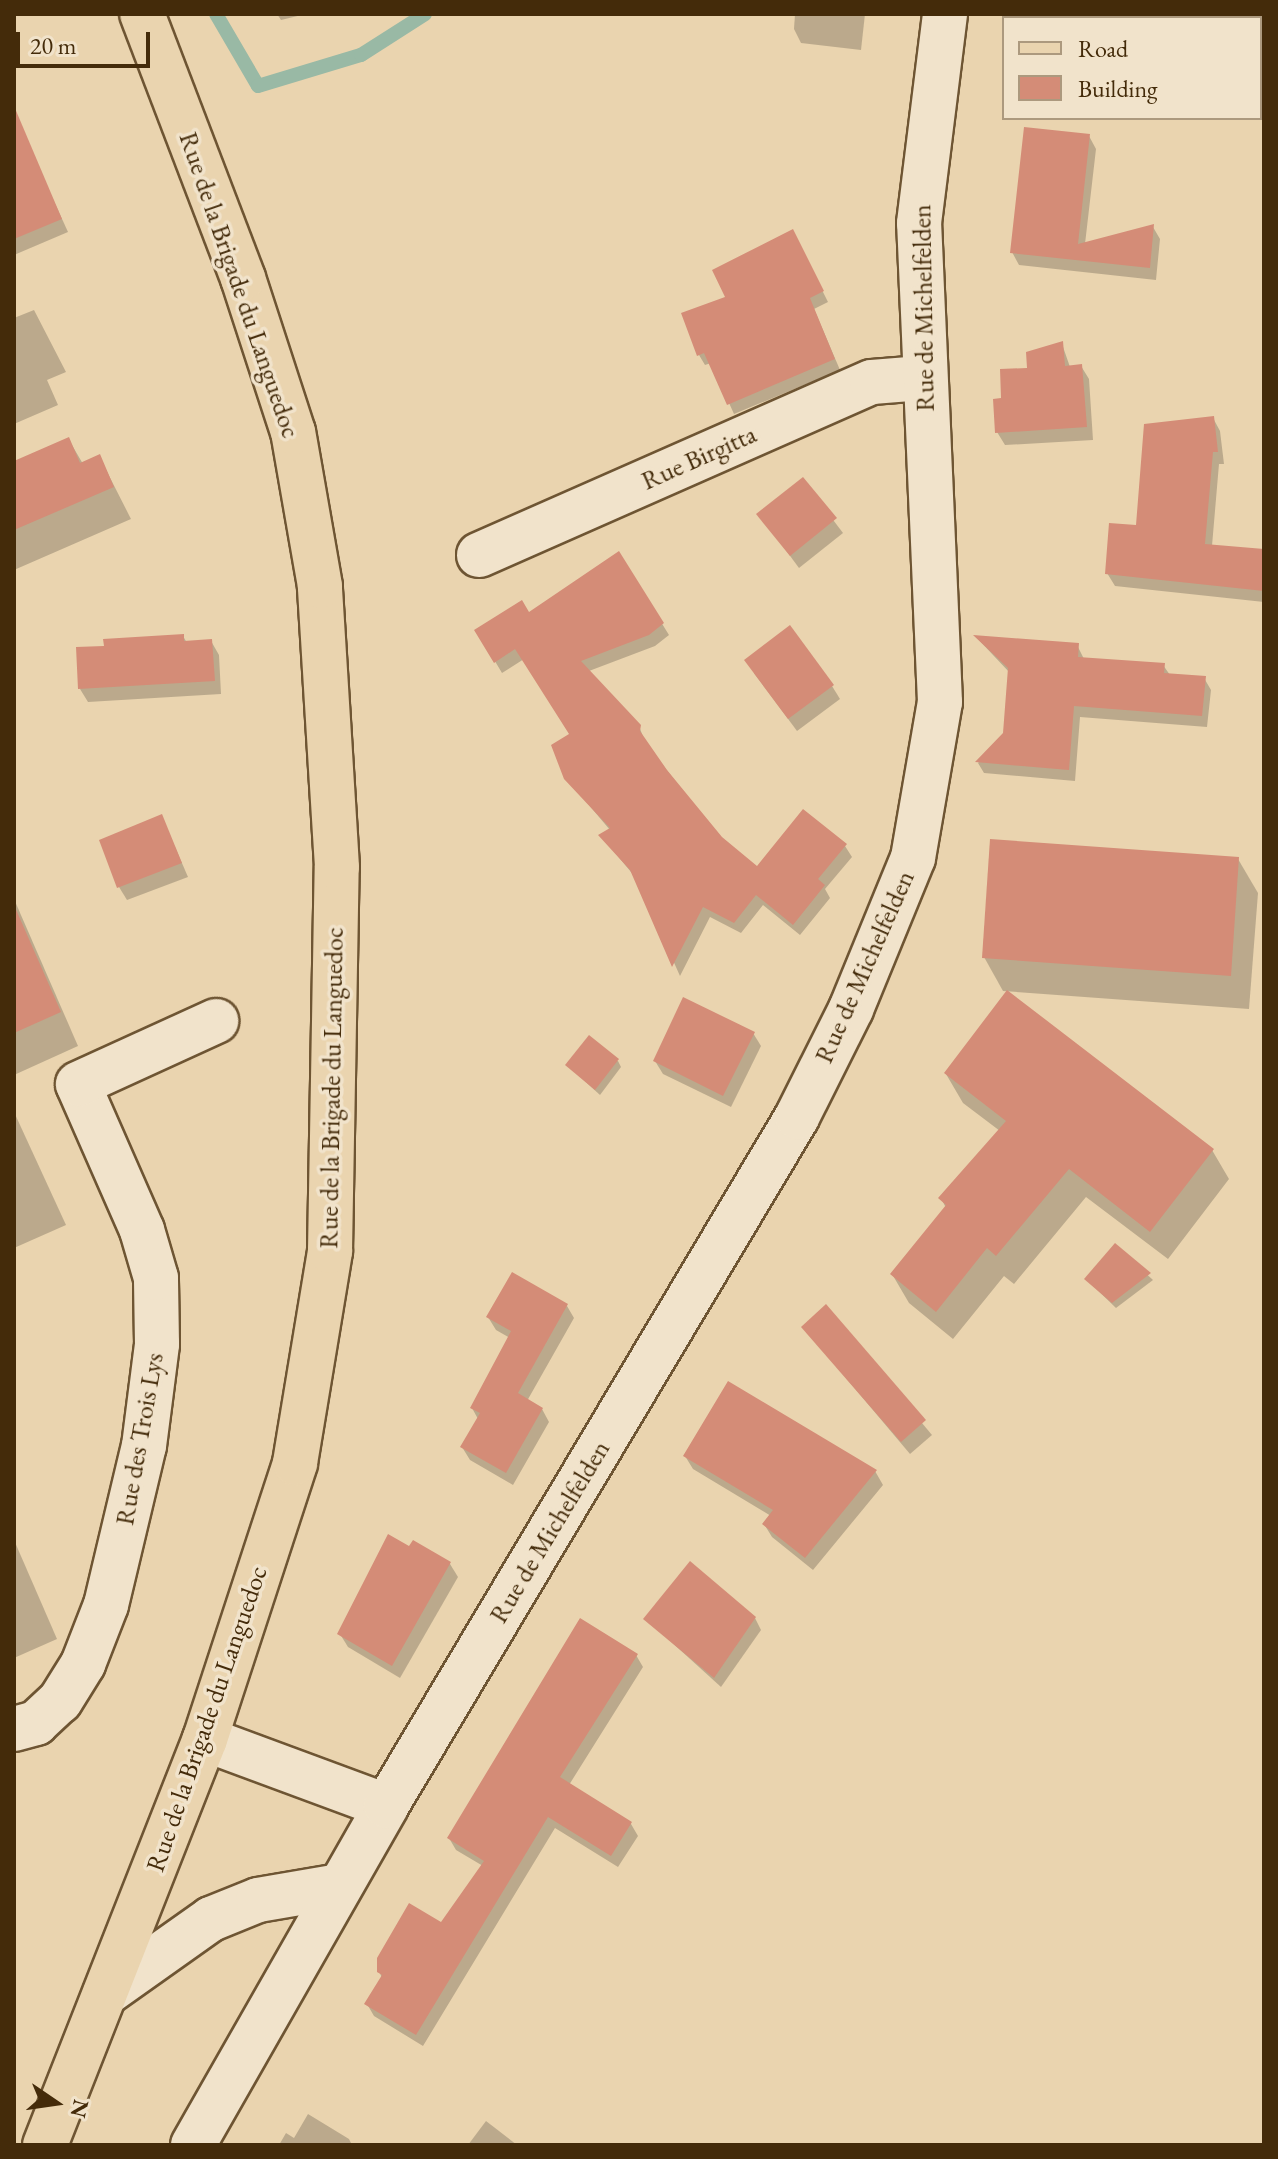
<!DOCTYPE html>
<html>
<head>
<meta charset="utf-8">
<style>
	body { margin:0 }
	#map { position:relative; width:1278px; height:2159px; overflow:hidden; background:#ead4af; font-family:"EB Garamond",serif }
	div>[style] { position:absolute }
	.shadow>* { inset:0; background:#0003 }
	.stream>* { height:14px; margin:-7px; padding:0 7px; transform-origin:7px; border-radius:7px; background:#99b9a5 }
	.building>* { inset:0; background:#d48c77 }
	.roads { filter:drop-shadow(2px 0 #6e5533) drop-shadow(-2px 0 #6e5533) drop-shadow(0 2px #6e5533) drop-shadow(0 -2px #6e5533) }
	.minor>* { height:44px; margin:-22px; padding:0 22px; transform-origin:22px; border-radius:22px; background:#f1e3cb }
	.major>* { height:44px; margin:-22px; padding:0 22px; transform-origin:22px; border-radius:22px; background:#ead4af }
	span { translate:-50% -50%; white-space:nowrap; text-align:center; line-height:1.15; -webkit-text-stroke:7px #f1e3cb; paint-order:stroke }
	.street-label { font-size:26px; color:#442b0a }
	.frame { position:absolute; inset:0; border:16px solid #442b0a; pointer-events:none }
	.legend { position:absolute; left:1002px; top:16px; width:260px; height:104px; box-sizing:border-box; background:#f1e3cb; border:2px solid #ac997e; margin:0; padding:10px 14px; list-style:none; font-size:24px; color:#442b0a }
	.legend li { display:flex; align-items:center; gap:16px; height:40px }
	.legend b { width:40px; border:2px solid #ac997e }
	.north { position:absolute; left:16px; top:2063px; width:80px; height:80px; -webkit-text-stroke:6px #f1e3cb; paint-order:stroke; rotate:103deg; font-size:22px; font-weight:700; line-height:32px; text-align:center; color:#442b0a }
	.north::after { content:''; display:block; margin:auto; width:28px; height:36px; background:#442b0a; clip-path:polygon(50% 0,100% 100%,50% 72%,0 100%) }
	.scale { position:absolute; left:16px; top:32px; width:134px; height:36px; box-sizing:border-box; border:4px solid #442b0a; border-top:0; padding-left:10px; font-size:24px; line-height:28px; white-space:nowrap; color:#442b0a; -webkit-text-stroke:6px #f1e3cb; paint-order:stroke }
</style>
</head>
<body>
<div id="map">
	<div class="shadow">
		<i style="clip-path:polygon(277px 14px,306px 14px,281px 20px)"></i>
		<i style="clip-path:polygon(795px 14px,865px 14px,861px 50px,801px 43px,794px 29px)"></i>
		<i style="clip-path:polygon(1089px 136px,1096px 149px,1085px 244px,1153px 227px,1160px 239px,1156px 280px,1019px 265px,1012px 252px)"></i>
		<i style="clip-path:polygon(31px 151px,68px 232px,14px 255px,14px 158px)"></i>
		<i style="clip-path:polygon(798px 242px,828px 302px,814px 309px,840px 370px,734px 414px,711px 363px,705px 365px,699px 355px,728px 298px)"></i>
		<i style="clip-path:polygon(34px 310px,66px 372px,47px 380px,58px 405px,14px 424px,14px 318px)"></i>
		<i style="clip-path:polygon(1062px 344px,1070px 367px,1081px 366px,1089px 379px,1093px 440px,1005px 445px,997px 432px,1030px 369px)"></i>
		<i style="clip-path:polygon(1213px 418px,1220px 431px,1224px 464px,1219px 464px,1212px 546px,1264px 551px,1264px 602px,1115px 586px,1107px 573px)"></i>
		<i style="clip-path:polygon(69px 440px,83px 464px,99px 456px,131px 519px,14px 570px,14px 463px)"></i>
		<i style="clip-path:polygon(803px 480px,843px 533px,799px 568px,759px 514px)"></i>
		<i style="clip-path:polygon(619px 554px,669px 635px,655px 646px,589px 671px,639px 726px,645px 742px,720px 839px,758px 869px,845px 846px,852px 857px,825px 889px,830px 898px,800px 935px,763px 905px,741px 933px,710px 917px,680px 976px,636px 878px,601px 836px,610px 830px,566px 778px,571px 735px,524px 659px,502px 673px,477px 631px,529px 615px)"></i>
		<i style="clip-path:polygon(183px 636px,187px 643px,211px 641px,219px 655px,221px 694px,88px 702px,80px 689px,106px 647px)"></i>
		<i style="clip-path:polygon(976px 637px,1077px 645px,1084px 659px,1163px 665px,1170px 675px,1204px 678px,1211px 690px,1207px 727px,1080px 717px,1075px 781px,984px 773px,978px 763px,1005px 734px,1010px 673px)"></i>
		<i style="clip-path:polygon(754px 673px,832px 686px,840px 699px,797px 731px)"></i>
		<i style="clip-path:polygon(162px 817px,188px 877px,127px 900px,119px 887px)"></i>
		<i style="clip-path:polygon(1238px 859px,1258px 893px,1249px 1009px,1003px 991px,984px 957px)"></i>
		<i style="clip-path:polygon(14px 899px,78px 1046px,14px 1075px)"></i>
		<i style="clip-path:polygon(753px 1033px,761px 1046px,731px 1107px,663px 1074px,655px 1061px)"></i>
		<i style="clip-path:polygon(618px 1061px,621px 1067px,600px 1095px,567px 1065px)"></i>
		<i style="clip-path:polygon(946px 1074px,1212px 1150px,1229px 1179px,1168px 1259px,1086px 1197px,1014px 1284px,1004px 1276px,953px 1339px,909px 1303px,892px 1274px,946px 1208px,941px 1198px,1000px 1131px,963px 1103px)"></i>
		<i style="clip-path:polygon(14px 1112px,66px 1225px,14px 1248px)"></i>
		<i style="clip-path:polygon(1115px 1245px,1153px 1280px,1116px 1308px,1086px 1279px)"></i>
		<i style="clip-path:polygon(567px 1306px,574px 1318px,527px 1401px,542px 1409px,549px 1422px,513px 1485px,470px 1460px,462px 1447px,478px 1419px,472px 1408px,510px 1338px,496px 1330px,488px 1317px)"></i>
		<i style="clip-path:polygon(825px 1307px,932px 1435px,910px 1454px,803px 1327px)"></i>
		<i style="clip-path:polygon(685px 1456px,875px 1471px,883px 1485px,813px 1570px,772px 1537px,764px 1524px,771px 1516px,693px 1469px)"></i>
		<i style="clip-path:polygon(14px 1540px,57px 1639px,14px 1658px)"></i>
		<i style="clip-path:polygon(410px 1549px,450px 1564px,458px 1577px,400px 1678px,348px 1647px,340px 1634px)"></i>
		<i style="clip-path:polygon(755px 1618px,761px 1630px,721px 1687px,646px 1619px)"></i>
		<i style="clip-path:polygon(636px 1655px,643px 1667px,569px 1785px,631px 1824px,638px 1836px,618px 1867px,555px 1828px,423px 2046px,374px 2016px,367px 2004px,382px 1978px,379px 1971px,442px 1924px,483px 1866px,456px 1850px,449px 1838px)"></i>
		<i style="clip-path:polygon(308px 2114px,349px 2139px,352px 2145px,279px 2145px,286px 2133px,294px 2138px)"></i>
		<i style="clip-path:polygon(486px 2121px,517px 2145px,468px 2145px)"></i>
	</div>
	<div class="stream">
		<i style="left:216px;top:14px;width:83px;rotate:59.7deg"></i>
		<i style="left:258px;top:86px;width:108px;rotate:-16.8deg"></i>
		<i style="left:361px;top:55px;width:76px;rotate:-32.6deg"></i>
	</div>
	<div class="building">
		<i style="clip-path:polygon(14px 106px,62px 219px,14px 239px)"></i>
		<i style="clip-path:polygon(1024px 127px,1090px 134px,1078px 244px,1154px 224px,1150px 268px,1010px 253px)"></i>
		<i style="clip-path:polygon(793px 229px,824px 291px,810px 298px,835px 359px,727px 405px,704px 353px,697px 356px,681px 313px,725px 297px,712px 270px)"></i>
		<i style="clip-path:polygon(1063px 341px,1065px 366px,1082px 364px,1087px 427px,995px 433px,993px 399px,1001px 398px,1000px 369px,1027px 368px,1026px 352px)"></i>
		<i style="clip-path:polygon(1214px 416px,1218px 452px,1213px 452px,1205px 544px,1264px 549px,1264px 591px,1105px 574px,1109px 523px,1136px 525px,1144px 424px)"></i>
		<i style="clip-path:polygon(69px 437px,80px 463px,100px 454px,114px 487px,14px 530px,14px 461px)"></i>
		<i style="clip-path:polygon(803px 477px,837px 518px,790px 556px,756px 514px)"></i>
		<i style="clip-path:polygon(619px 551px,664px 623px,649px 635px,581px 661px,641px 725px,640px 731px,667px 770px,722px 837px,757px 866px,803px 809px,847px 844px,818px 879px,825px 885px,793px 925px,756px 895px,734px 923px,703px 907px,672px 967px,630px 870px,598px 835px,610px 828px,564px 779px,551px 745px,569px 734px,515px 649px,494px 663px,474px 630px,522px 600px,529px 612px)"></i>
		<i style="clip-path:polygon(790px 625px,834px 685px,788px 719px,744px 660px)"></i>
		<i style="clip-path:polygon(184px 634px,184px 641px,212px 639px,215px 681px,78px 689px,76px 647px,104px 646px,103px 639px)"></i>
		<i style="clip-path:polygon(973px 635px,1079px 643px,1078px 657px,1165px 663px,1164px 673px,1206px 676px,1202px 716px,1074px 706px,1069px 770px,975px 762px,1003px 733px,1008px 668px)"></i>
		<i style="clip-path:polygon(162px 814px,182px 863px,117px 888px,99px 840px)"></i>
		<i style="clip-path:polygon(990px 839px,1239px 857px,1231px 976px,982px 958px)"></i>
		<i style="clip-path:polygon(14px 905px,61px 1012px,14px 1033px)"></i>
		<i style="clip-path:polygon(1007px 990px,1214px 1149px,1150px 1232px,1069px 1169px,996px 1256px,987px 1248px,936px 1312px,890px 1274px,946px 1205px,938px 1198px,1006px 1121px,944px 1073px)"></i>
		<i style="clip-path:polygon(683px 997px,755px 1032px,723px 1096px,653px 1061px)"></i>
		<i style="clip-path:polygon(589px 1035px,619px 1059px,595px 1090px,565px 1065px)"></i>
		<i style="clip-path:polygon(1115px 1243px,1151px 1273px,1112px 1303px,1084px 1279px)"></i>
		<i style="clip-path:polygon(512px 1272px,568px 1304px,518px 1393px,543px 1408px,506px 1473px,460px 1447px,480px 1413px,470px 1408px,511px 1331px,486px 1317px)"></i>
		<i style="clip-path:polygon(826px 1304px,926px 1420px,901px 1442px,801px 1327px)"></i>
		<i style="clip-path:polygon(728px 1381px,877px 1470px,805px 1558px,762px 1524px,773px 1510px,683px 1456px)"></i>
		<i style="clip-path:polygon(388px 1534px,409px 1546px,413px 1540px,451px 1562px,392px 1666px,337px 1634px)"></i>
		<i style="clip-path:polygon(690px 1561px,756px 1617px,714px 1678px,643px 1619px)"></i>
		<i style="clip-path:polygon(580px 1618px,638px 1654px,560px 1777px,632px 1822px,611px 1856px,548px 1817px,416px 2035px,364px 2004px,382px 1975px,377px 1972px,377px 1958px,409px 1903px,441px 1922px,484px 1861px,447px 1838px)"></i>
	</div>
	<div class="roads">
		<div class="minor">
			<i style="left:479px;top:555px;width:429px;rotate:-23.8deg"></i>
			<i style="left:872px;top:382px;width:50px;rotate:-4.6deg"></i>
			<i style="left:14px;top:1729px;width:23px;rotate:-15deg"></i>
			<i style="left:36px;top:1723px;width:33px;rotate:-43deg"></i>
			<i style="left:60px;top:1701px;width:44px;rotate:-58.1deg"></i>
			<i style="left:83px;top:1664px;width:63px;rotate:-68.7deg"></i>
			<i style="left:106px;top:1605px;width:163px;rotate:-76.6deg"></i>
			<i style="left:144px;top:1446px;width:103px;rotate:-82.7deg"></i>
			<i style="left:157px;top:1344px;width:66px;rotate:-90.9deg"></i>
			<i style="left:156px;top:1278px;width:50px;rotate:-106.3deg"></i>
			<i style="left:142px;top:1230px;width:159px;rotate:-113.7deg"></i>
			<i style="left:78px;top:1084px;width:152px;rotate:-24.5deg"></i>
			<i style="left:205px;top:1739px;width:193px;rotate:20.3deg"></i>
			<i style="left:105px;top:1994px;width:130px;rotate:-35.3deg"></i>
			<i style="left:211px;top:1919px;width:51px;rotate:-22deg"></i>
			<i style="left:258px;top:1900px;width:83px;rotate:-9.7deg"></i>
			<i style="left:193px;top:2145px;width:390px;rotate:-60.3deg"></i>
			<i style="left:386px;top:1806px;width:802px;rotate:-59.18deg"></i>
			<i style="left:797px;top:1117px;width:121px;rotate:-63.4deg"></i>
			<i style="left:851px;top:1009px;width:163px;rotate:-67.7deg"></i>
			<i style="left:913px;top:858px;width:158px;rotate:-80.2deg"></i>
			<i style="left:940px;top:702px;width:479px;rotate:-92.5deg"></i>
			<i style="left:919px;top:223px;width:211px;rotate:-82.9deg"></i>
		</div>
		<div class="major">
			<i style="left:45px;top:2145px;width:436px;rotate:-68.5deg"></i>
			<i style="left:205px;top:1739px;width:290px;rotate:-71.9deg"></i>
			<i style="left:295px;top:1463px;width:215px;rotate:-80.6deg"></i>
			<i style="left:330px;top:1251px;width:384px;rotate:-89deg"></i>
			<i style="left:337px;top:867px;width:282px;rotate:-93.5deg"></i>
			<i style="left:320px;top:586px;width:156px;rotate:-99.9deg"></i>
			<i style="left:293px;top:432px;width:162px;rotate:-108deg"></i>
			<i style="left:243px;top:278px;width:283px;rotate:-110.9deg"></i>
		</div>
	</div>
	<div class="street-label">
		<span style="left:239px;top:285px;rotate:71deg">Rue de la Brigade du Languedoc</span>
		<span style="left:924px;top:308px;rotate:-91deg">Rue de Michelfelden</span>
		<span style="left:699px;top:458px;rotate:-24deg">Rue Birgitta</span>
		<span style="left:865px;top:967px;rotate:-66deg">Rue de Michelfelden</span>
		<span style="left:332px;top:1088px;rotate:-89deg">Rue de la Brigade du Languedoc</span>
		<span style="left:140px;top:1439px;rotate:-80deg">Rue des Trois Lys</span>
		<span style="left:550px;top:1532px;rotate:-59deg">Rue de Michelfelden</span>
		<span style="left:207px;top:1719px;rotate:-71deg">Rue de la Brigade du Languedoc</span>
	</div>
	<div class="frame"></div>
	<ul class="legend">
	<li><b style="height:10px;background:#ead4af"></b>Road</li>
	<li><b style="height:22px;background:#d48c77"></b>Building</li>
	</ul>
	<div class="north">N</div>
	<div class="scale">20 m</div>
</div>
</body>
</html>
